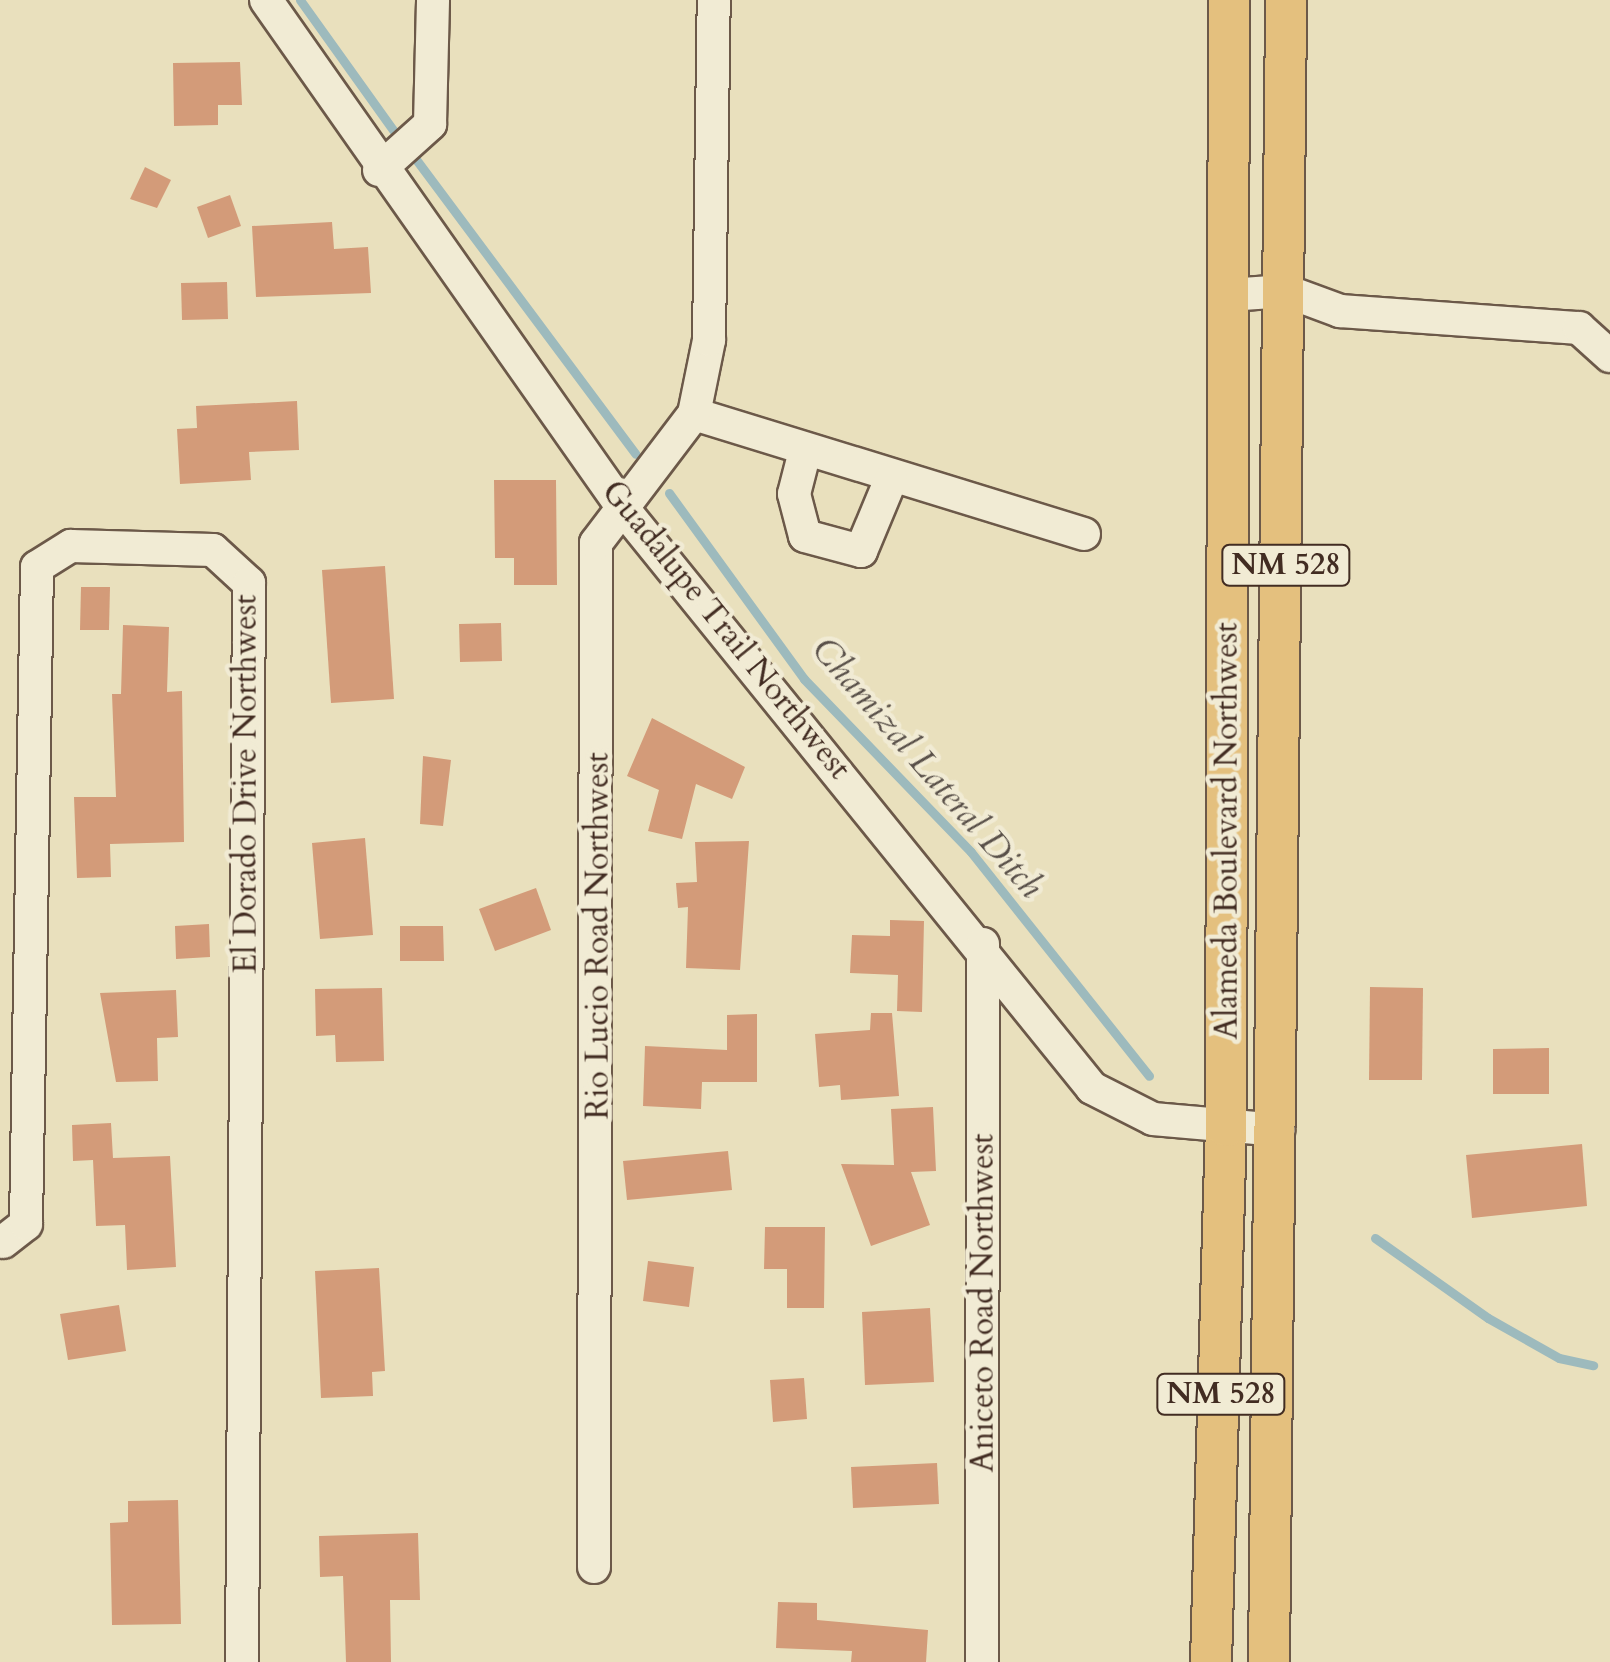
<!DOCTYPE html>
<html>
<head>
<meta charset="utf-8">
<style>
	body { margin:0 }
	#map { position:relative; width:1610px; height:1662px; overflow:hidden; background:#e9e0bd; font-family:Cardo,serif }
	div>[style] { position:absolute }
	.stream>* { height:9px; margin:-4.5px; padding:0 4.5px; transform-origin:4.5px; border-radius:4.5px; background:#9dbabd }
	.building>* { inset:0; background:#d39b79 }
	.roads { filter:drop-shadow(2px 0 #6c5949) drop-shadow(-2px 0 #6c5949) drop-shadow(0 2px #6c5949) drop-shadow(0 -2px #6c5949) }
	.minor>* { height:32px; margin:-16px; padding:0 16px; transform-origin:16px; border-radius:16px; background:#f1ebd4 }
	.major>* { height:40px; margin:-20px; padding:0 20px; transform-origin:20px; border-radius:20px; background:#e4c07e }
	span { translate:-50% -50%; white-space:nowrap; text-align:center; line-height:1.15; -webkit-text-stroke:9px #f1ebd4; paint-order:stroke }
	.shield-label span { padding:2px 8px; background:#f1ebd4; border:2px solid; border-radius:8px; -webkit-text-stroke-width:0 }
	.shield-label { font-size:30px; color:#422c22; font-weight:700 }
	.street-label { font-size:32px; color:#422c22 }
	.water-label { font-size:35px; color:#595049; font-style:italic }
</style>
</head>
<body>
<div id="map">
	<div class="stream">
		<i style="left:300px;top:0;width:160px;rotate:54.4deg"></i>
		<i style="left:415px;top:158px;width:369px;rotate:53.3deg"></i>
		<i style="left:669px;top:493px;width:230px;rotate:54deg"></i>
		<i style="left:804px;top:679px;width:240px;rotate:46deg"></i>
		<i style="left:971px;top:852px;width:286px;rotate:51.5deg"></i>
		<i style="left:1375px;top:1238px;width:138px;rotate:35.3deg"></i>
		<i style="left:1488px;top:1318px;width:81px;rotate:29.4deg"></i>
		<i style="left:1559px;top:1358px;width:35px;rotate:12deg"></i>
	</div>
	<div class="building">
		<i style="clip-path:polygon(240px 62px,242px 105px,218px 105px,218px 125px,174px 126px,173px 63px)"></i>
		<i style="clip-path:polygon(145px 167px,171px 180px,157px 208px,130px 199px)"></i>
		<i style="clip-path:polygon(230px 195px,241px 226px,208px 238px,197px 207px)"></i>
		<i style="clip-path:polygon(332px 222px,334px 249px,368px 247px,371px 293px,256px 297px,252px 226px)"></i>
		<i style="clip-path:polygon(227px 282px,228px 319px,182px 320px,181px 283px)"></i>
		<i style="clip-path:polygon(297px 401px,299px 450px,249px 452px,251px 480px,180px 484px,177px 429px,197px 428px,196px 406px)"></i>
		<i style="clip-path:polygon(494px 480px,556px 480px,557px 585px,514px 585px,514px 558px,495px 558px)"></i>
		<i style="clip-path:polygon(385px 566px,394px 699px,331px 703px,322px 570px)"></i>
		<i style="clip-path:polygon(81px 587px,110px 587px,109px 630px,80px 630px)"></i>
		<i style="clip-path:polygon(501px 623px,502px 661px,460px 662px,459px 624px)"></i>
		<i style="clip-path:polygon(123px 625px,169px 627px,167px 692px,182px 691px,184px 842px,110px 844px,111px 877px,77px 878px,74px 797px,116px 797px,112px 694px,121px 694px)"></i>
		<i style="clip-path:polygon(652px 718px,745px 767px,732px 799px,696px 784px,682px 839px,648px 831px,659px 790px,627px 776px)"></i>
		<i style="clip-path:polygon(423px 756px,451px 760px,443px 826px,420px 824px)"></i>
		<i style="clip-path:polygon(365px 838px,373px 935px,320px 939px,312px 843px)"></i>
		<i style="clip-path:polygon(749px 841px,740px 970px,686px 968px,688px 907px,678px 908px,676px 883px,697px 882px,695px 842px)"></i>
		<i style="clip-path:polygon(536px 888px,551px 930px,495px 951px,479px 909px)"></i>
		<i style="clip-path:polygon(890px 920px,924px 921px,922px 1012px,897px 1011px,898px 975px,850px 973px,852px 935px,890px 936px)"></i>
		<i style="clip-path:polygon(209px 924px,210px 957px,176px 959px,175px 926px)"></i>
		<i style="clip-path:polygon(400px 926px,443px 926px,444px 961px,400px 961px)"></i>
		<i style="clip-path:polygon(1370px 987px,1423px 988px,1422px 1080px,1369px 1080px)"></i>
		<i style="clip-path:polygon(382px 988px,384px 1061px,336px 1062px,335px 1035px,316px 1036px,315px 989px)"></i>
		<i style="clip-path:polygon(176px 990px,178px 1037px,157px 1038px,158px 1081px,116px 1082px,100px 993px)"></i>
		<i style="clip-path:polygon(871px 1013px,892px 1013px,899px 1096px,841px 1100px,840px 1085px,819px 1087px,815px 1034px,870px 1030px)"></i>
		<i style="clip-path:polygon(757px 1014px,757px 1082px,702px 1082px,701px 1109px,643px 1106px,645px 1046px,727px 1050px,727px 1015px)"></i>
		<i style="clip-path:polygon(1549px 1048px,1549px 1094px,1493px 1094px,1493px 1049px)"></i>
		<i style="clip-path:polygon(933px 1107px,936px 1171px,911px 1172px,930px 1225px,871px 1246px,841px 1164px,894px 1165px,891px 1109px)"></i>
		<i style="clip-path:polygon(111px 1123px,113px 1158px,170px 1156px,176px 1267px,127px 1270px,125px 1225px,96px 1226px,93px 1160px,73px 1161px,72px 1125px)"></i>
		<i style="clip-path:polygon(1582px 1144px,1587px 1206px,1472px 1218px,1466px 1155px)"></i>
		<i style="clip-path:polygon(728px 1151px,732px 1190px,627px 1200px,623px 1161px)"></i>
		<i style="clip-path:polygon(765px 1227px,825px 1227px,824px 1308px,787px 1308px,787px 1269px,764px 1269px)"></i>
		<i style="clip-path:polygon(648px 1261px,694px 1267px,689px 1307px,643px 1301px)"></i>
		<i style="clip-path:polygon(379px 1268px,385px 1371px,372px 1372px,373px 1396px,321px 1398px,315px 1271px)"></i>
		<i style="clip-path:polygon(119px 1305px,126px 1351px,68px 1360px,60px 1314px)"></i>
		<i style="clip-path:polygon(930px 1308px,934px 1382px,865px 1385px,862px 1312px)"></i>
		<i style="clip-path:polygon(804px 1378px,807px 1419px,773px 1422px,770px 1380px)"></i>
		<i style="clip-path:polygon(937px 1463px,939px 1504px,853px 1508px,851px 1467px)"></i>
		<i style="clip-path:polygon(178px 1500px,181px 1624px,112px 1625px,110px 1523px,128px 1522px,128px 1501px)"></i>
		<i style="clip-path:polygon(418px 1533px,420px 1600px,390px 1600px,391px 1662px,346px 1662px,343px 1576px,320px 1577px,319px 1536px)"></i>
		<i style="clip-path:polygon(778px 1602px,817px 1603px,817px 1620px,928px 1630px,926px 1662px,851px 1662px,852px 1651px,776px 1648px)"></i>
	</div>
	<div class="roads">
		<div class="minor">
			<i style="left:266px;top:0;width:625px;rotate:54.91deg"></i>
			<i style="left:625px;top:511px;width:742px;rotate:51.01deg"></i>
			<i style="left:1092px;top:1088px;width:68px;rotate:26.9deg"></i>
			<i style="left:1153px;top:1119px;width:126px;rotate:5deg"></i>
			<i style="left:379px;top:170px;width:69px;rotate:-42deg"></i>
			<i style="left:430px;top:124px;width:124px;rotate:-88.6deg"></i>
			<i style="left:1228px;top:295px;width:58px;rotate:-3.9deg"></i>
			<i style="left:1286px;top:291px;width:58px;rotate:20.3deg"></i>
			<i style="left:1340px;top:311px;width:240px;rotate:4.1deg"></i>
			<i style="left:1579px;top:328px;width:42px;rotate:42.1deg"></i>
			<i style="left:694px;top:414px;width:408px;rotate:17.1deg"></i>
			<i style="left:804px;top:455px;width:40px;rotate:104.4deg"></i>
			<i style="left:794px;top:494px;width:43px;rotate:75.3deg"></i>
			<i style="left:805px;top:536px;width:58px;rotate:15deg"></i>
			<i style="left:861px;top:551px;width:78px;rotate:-67.4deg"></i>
			<i style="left:3px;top:1242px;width:29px;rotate:-38deg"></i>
			<i style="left:26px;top:1224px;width:657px;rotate:-89.04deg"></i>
			<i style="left:37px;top:567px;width:40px;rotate:-32deg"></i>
			<i style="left:71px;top:546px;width:142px;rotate:1.6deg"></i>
			<i style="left:213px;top:550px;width:49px;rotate:42.5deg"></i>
			<i style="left:249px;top:583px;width:1079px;rotate:90.37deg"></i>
			<i style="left:594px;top:1567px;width:1024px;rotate:-89.89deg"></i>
			<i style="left:596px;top:543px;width:162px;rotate:-52.8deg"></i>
			<i style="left:694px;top:414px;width:76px;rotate:-78.5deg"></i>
			<i style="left:709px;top:340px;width:340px;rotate:-89.2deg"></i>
			<i style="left:982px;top:1662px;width:718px;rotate:-89.92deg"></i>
		</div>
		<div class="major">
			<i style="left:1211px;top:1662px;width:536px;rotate:-88.4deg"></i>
			<i style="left:1226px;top:1126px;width:1126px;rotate:-89.85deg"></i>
			<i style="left:1269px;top:1662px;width:1662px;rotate:-89.41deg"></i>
		</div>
	</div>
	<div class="shield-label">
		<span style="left:1286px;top:565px">NM 528</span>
		<span style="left:1221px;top:1394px">NM 528</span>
	</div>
	<div class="street-label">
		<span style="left:726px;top:630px;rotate:51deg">Guadalupe Trail Northwest</span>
		<span style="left:246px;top:784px;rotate:-90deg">El Dorado Drive Northwest</span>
		<span style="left:1227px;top:831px;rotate:-90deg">Alameda Boulevard Northwest</span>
		<span style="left:598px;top:936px;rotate:-90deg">Rio Lucio Road Northwest</span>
		<span style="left:983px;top:1303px;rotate:-90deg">Aniceto Road Northwest</span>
	</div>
	<div class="water-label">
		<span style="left:927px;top:768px;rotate:49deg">Chamizal Lateral Ditch</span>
	</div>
</div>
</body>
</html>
